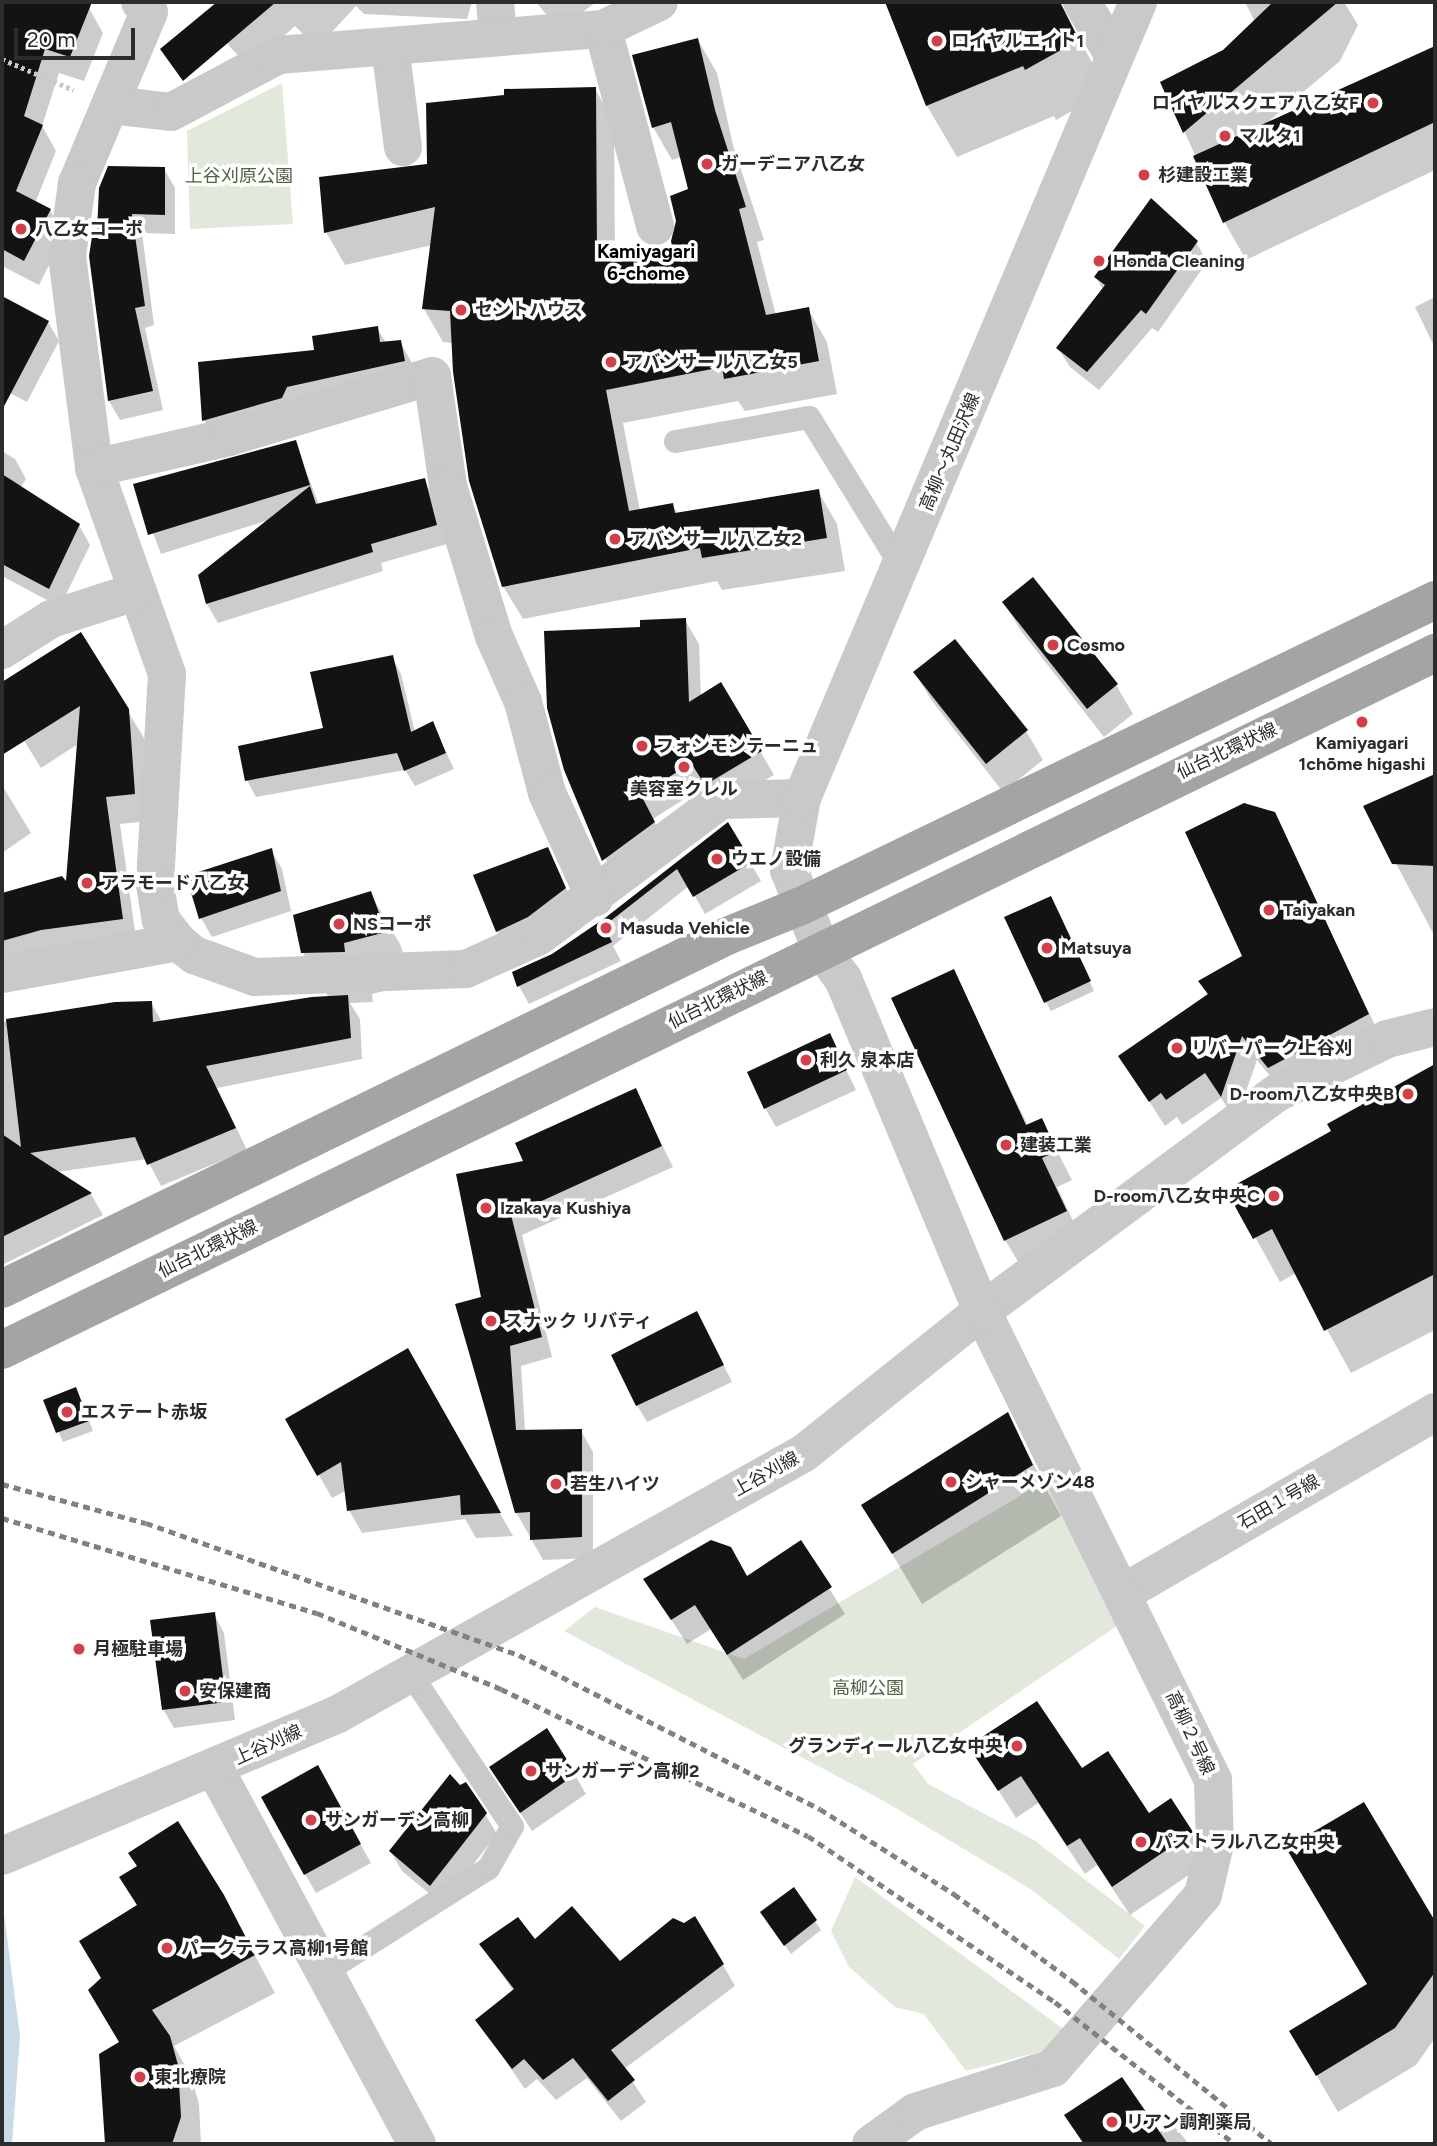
<!DOCTYPE html>
<html>
<head>
<meta charset="utf-8">
<style>
	body { margin:0 }
	#map { position:relative; width:1437px; height:2146px; overflow:hidden; background:#fff; font-family:Figtree,"Noto Sans JP",sans-serif }
	div>[style] { position:absolute }
	.green>* { inset:0; background:#e2e8db }
	.water>* { inset:0; background:#c8dbe7 }
	.shadow>* { inset:0; background:#0003 }
	.building>* { inset:0; background:#131313 }
	.path>* { height:4.5px; margin-top:-2.25px; transform-origin:0; background:repeating-linear-gradient(90deg,#c9c9c9 0 3.5px,transparent 0 7px) }
	.service>* { height:23px; margin:-11.5px; padding:0 11.5px; transform-origin:11.5px; border-radius:11.5px; background:#c9c9c9 }
	.minor>* { height:38px; margin:-19px; padding:0 19px; transform-origin:19px; border-radius:19px; background:#c9c9c9 }
	.tertiary>* { height:38px; margin:-19px; padding:0 19px; transform-origin:19px; border-radius:19px; background:#c9c9c9 }
	.primary>* { height:38px; margin:-19px; padding:0 19px; transform-origin:19px; border-radius:19px; background:#a4a4a4 }
	.rail>* { height:5px; margin-top:-2.5px; transform-origin:0; background:repeating-linear-gradient(90deg,#818181 0 7px,transparent 0 12px) }
	.dots>* { width:19px; height:19px; translate:-50% -50%; box-sizing:border-box; border:4px solid #fff; border-radius:50% }
	span { translate:-50% -50%; white-space:nowrap; text-align:center; line-height:1.15; -webkit-text-stroke:7px #fff; paint-order:stroke }
	.poi-label { font-size:18px; color:#2c2c2c; font-weight:700 }
	.left { translate:0 -50%; text-align:left }
	.right { translate:-100% -50%; text-align:right }
	.park-label { font-size:18px; color:#4f633e }
	.street-label { font-size:18px; color:#2c2c2c }
	.neighbourhood-label { font-size:19px; color:#000; font-weight:700 }
	.frame { position:absolute; inset:0; border:4px solid #2c2c2c; pointer-events:none }
	.scale { position:absolute; left:14px; top:28px; width:121px; height:32px; box-sizing:border-box; border:4px solid #2c2c2c; border-top:0; padding-left:9px; font-size:21px; line-height:24px; white-space:nowrap; color:#2c2c2c; -webkit-text-stroke:5px #fff; paint-order:stroke }
</style>
</head>
<body>
<div id="map">
	<div class="green">
		<i style="clip-path:polygon(282px 83px,293px 224px,190px 229px,187px 131px)"></i>
		<i style="clip-path:polygon(1047px 1480px,1120px 1624px,913px 1764px,928px 1784px,1034px 1840px,1145px 1926px,1119px 1959px,1032px 1890px,882px 1800px,564px 1631px,595px 1607px,744px 1659px)"></i>
		<i style="clip-path:polygon(855px 1877px,1069px 2033px,1047px 2050px,966px 2071px,924px 2014px,895px 2007px,849px 1967px,831px 1931px)"></i>
	</div>
	<div class="water">
		<i style="clip-path:polygon(2px 1899px,20px 2036px,12px 2144px,2px 2144px)"></i>
	</div>
	<div class="shadow">
		<i style="clip-path:polygon(10px 2px,76px 2px,89px 8px,103px 33px,84px 81px,59px 73px,42px 126px,56px 151px,35px 203px,50px 210px,64px 235px,39px 285px,2px 266px,2px 23px)"></i>
		<i style="clip-path:polygon(219px 2px,472px 2px,467px 19px,364px 14px,356px 6px,317px 48px,295px 26px,249px 67px,230px 47px,213px 19px,213px 7px)"></i>
		<i style="clip-path:polygon(536px 2px,596px 2px,559px 30px)"></i>
		<i style="clip-path:polygon(887px 2px,1060px 2px,1107px 91px,1056px 120px,1054px 116px,957px 157px,927px 106px)"></i>
		<i style="clip-path:polygon(1245px 2px,1344px 2px,1358px 25px,1340px 61px,1261px 128px,1435px 48px,1435px 170px,1246px 260px,1225px 223px,1163px 83px,1224px 51px,1255px 22px)"></i>
		<i style="clip-path:polygon(698px 40px,717px 73px,733px 145px,764px 240px,757px 242px,776px 315px,808px 309px,827px 342px,837px 394px,745px 411px,738px 401px,623px 423px,640px 511px,672px 504px,678px 514px,818px 491px,837px 524px,845px 571px,722px 590px,717px 581px,523px 619px,503px 586px,453px 343px,443px 342px,424px 309px,432px 245px,345px 265px,326px 232px,429px 166px,595px 89px,614px 122px,615px 258px,677px 257px,690px 190px,682px 157px,672px 160px,653px 127px)"></i>
		<i style="clip-path:polygon(164px 169px,175px 188px,175px 234px,142px 233px,154px 325px,145px 328px,163px 410px,120px 420px,109px 401px,91px 256px,99px 235px)"></i>
		<i style="clip-path:polygon(1196px 242px,1207px 262px,1158px 332px,1152px 328px,1099px 390px,1070px 367px,1058px 348px,1103px 290px,1096px 277px)"></i>
		<i style="clip-path:polygon(1435px 297px,1435px 348px,1415px 307px)"></i>
		<i style="clip-path:polygon(4px 299px,48px 322px,59px 341px,27px 402px,2px 389px)"></i>
		<i style="clip-path:polygon(377px 328px,386px 343px,400px 342px,411px 361px,414px 381px,215px 439px,204px 420px,316px 351px)"></i>
		<i style="clip-path:polygon(295px 442px,319px 505px,424px 480px,435px 500px,447px 544px,381px 563px,383px 571px,218px 623px,207px 604px,269px 520px,161px 554px,135px 485px)"></i>
		<i style="clip-path:polygon(2px 451px,15px 459px,26px 479px,20px 488px,79px 525px,90px 545px,60px 607px,2px 576px)"></i>
		<i style="clip-path:polygon(1004px 602px,1116px 685px,1133px 714px,1104px 737px,1021px 631px)"></i>
		<i style="clip-path:polygon(685px 620px,699px 644px,701px 697px,721px 684px,774px 775px,720px 807px,706px 785px,653px 819px,667px 846px,617px 884px,565px 770px,642px 629px)"></i>
		<i style="clip-path:polygon(81px 635px,144px 738px,149px 821px,120px 824px,137px 946px,2px 973px,2px 895px,62px 878px,67px 886px,78px 744px,41px 768px,2px 705px,2px 684px)"></i>
		<i style="clip-path:polygon(392px 657px,401px 674px,415px 732px,432px 723px,454px 769px,415px 786px,405px 770px,256px 797px,247px 780px,326px 730px)"></i>
		<i style="clip-path:polygon(915px 673px,1026px 731px,1043px 760px,1003px 792px,932px 701px)"></i>
		<i style="clip-path:polygon(1435px 776px,1435px 935px,1434px 935px,1366px 807px)"></i>
		<i style="clip-path:polygon(2px 785px,31px 833px,2px 853px)"></i>
		<i style="clip-path:polygon(1274px 813px,1382px 1040px,1284px 1093px,1257px 1060px,1236px 1120px,1221px 1098px,1182px 1125px,1177px 1117px,1165px 1126px,1120px 1056px,1208px 996px,1200px 982px,1245px 957px)"></i>
		<i style="clip-path:polygon(728px 824px,761px 881px,705px 914px,689px 886px,613px 946px,621px 961px,529px 1004px,519px 986px)"></i>
		<i style="clip-path:polygon(271px 850px,282px 869px,291px 911px,212px 937px,201px 918px)"></i>
		<i style="clip-path:polygon(547px 850px,576px 908px,508px 950px,497px 931px)"></i>
		<i style="clip-path:polygon(370px 893px,400px 944px,414px 983px,372px 994px,373px 1002px,350px 1003px,360px 1019px,362px 1059px,217px 1088px,247px 1150px,161px 1186px,147px 1159px,57px 1172px,91px 1194px,103px 1215px,2px 1265px,2px 1022px,151px 1003px,162px 1022px,329px 998px,303px 953px)"></i>
		<i style="clip-path:polygon(1056px 907px,1094px 991px,1051px 1011px,1046px 1002px)"></i>
		<i style="clip-path:polygon(953px 971px,1028px 1126px,1041px 1120px,1072px 1180px,1057px 1187px,1082px 1240px,1022px 1268px,1005px 1240px)"></i>
		<i style="clip-path:polygon(829px 1036px,856px 1090px,776px 1127px,765px 1108px)"></i>
		<i style="clip-path:polygon(1435px 1066px,1435px 1330px,1351px 1373px,1296px 1273px,1280px 1282px,1229px 1190px,1333px 1132px,1330px 1125px)"></i>
		<i style="clip-path:polygon(635px 1091px,673px 1167px,522px 1235px,552px 1357px,521px 1366px,525px 1431px,581px 1431px,593px 1452px,593px 1558px,543px 1560px,516px 1512px,483px 1298px,525px 1162px)"></i>
		<i style="clip-path:polygon(706px 1330px,732px 1382px,647px 1422px,637px 1405px)"></i>
		<i style="clip-path:polygon(407px 1351px,513px 1536px,476px 1538px,465px 1519px,362px 1533px,349px 1510px,347px 1490px,332px 1498px,287px 1419px)"></i>
		<i style="clip-path:polygon(76px 1389px,93px 1431px,63px 1442px,45px 1401px)"></i>
		<i style="clip-path:polygon(1007px 1415px,1061px 1516px,922px 1604px,863px 1505px)"></i>
		<i style="clip-path:polygon(801px 1543px,845px 1614px,743px 1680px,711px 1629px,687px 1644px,645px 1579px,747px 1578px)"></i>
		<i style="clip-path:polygon(214px 1614px,224px 1633px,235px 1720px,174px 1728px,163px 1709px)"></i>
		<i style="clip-path:polygon(971px 1747px,1081px 1771px,1149px 1815px,1191px 1833px,1208px 1862px,1130px 1915px,1097px 1865px,1085px 1874px,1038px 1803px,1016px 1818px)"></i>
		<i style="clip-path:polygon(317px 1768px,371px 1863px,316px 1893px,305px 1874px)"></i>
		<i style="clip-path:polygon(575px 1775px,586px 1794px,532px 1831px,503px 1786px)"></i>
		<i style="clip-path:polygon(1363px 1804px,1435px 1924px,1435px 2038px,1416px 2065px,1338px 2112px,1291px 2032px,1369px 1985px)"></i>
		<i style="clip-path:polygon(485px 1814px,497px 1834px,442px 1904px,402px 1871px,391px 1852px)"></i>
		<i style="clip-path:polygon(121px 1878px,223px 1896px,275px 1993px,174px 2046px,191px 2076px,199px 2104px,201px 2144px,106px 2144px,101px 2054px,121px 2042px,103px 1979px,138px 1907px)"></i>
		<i style="clip-path:polygon(794px 1890px,821px 1930px,791px 1954px,767px 1921px)"></i>
		<i style="clip-path:polygon(534px 1942px,619px 1963px,723px 1965px,735px 1986px,624px 2069px,646px 2102px,621px 2121px,587px 2078px,556px 2100px,537px 2079px,525px 2089px,477px 2020px,514px 1992px,481px 1945px)"></i>
		<i style="clip-path:polygon(1066px 2116px,1158px 2133px,1172px 2123px,1189px 2144px,1083px 2144px)"></i>
	</div>
	<div class="building">
		<i style="clip-path:polygon(2px 2px,92px 2px,70px 57px,45px 49px,24px 116px,43px 125px,16px 191px,51px 209px,24px 261px,2px 249px)"></i>
		<i style="clip-path:polygon(217px 2px,276px 2px,183px 81px,160px 49px)"></i>
		<i style="clip-path:polygon(885px 2px,1060px 2px,1079px 40px,1025px 70px,1023px 66px,926px 106px)"></i>
		<i style="clip-path:polygon(1273px 2px,1338px 2px,1183px 133px,1160px 82px,1223px 50px)"></i>
		<i style="clip-path:polygon(698px 38px,715px 110px,746px 207px,739px 209px,766px 315px,809px 307px,819px 361px,724px 379px,722px 367px,606px 390px,629px 511px,673px 503px,675px 513px,819px 489px,827px 538px,702px 558px,700px 548px,502px 587px,469px 481px,453px 372px,450px 311px,422px 309px,435px 207px,324px 233px,319px 177px,427px 164px,426px 103px,504px 95px,504px 89px,596px 87px,597px 257px,674px 256px,671px 241px,676px 221px,670px 196px,688px 189px,671px 122px,652px 128px,632px 55px)"></i>
		<i style="clip-path:polygon(1435px 46px,1435px 122px,1223px 223px,1193px 156px)"></i>
		<i style="clip-path:polygon(108px 166px,165px 167px,165px 215px,132px 214px,145px 306px,135px 308px,153px 391px,108px 401px,89px 256px,93px 230px,97px 232px,99px 188px)"></i>
		<i style="clip-path:polygon(1151px 198px,1198px 241px,1146px 314px,1141px 310px,1087px 372px,1056px 348px,1105px 285px,1094px 277px)"></i>
		<i style="clip-path:polygon(2px 296px,49px 321px,2px 410px)"></i>
		<i style="clip-path:polygon(378px 326px,380px 342px,401px 340px,405px 361px,287px 387px,282px 398px,202px 421px,198px 362px,314px 350px,312px 336px)"></i>
		<i style="clip-path:polygon(296px 440px,310px 485px,148px 535px,133px 484px)"></i>
		<i style="clip-path:polygon(2px 474px,80px 524px,49px 589px,2px 564px)"></i>
		<i style="clip-path:polygon(425px 478px,437px 525px,371px 544px,373px 552px,206px 604px,198px 575px,310px 486px,316px 504px)"></i>
		<i style="clip-path:polygon(1033px 577px,1118px 684px,1087px 709px,1002px 602px)"></i>
		<i style="clip-path:polygon(686px 618px,689px 702px,721px 682px,762px 751px,705px 785px,691px 763px,641px 795px,655px 822px,602px 861px,564px 770px,547px 708px,544px 631px,640px 627px,640px 620px)"></i>
		<i style="clip-path:polygon(81px 632px,129px 709px,135px 794px,106px 797px,123px 919px,41px 930px,2px 941px,2px 893px,62px 876px,66px 881px,80px 706px,2px 755px,2px 682px)"></i>
		<i style="clip-path:polygon(955px 639px,1028px 730px,986px 764px,913px 672px)"></i>
		<i style="clip-path:polygon(393px 655px,411px 732px,433px 721px,446px 753px,404px 771px,397px 753px,245px 781px,238px 746px,323px 728px,310px 672px)"></i>
		<i style="clip-path:polygon(1435px 774px,1435px 866px,1392px 864px,1363px 806px)"></i>
		<i style="clip-path:polygon(1244px 803px,1275px 812px,1369px 1014px,1268px 1068px,1242px 1036px,1221px 1097px,1205px 1073px,1166px 1100px,1161px 1093px,1149px 1102px,1118px 1056px,1208px 994px,1198px 981px,1242px 956px,1185px 832px)"></i>
		<i style="clip-path:polygon(728px 822px,752px 862px,693px 897px,677px 869px,604px 926px,612px 942px,517px 987px,512px 972px,552px 954px,605px 918px)"></i>
		<i style="clip-path:polygon(548px 847px,566px 888px,528px 917px,496px 932px,473px 875px)"></i>
		<i style="clip-path:polygon(272px 848px,281px 891px,199px 919px,186px 876px)"></i>
		<i style="clip-path:polygon(371px 891px,386px 932px,344px 943px,345px 952px,301px 953px,293px 915px)"></i>
		<i style="clip-path:polygon(1051px 896px,1091px 981px,1044px 1003px,1004px 917px)"></i>
		<i style="clip-path:polygon(954px 969px,1026px 1125px,1042px 1118px,1057px 1151px,1042px 1158px,1067px 1211px,1004px 1241px,891px 998px)"></i>
		<i style="clip-path:polygon(348px 995px,351px 1038px,206px 1066px,236px 1128px,147px 1165px,135px 1137px,30px 1153px,92px 1193px,2px 1237px,2px 1134px,21px 1147px,6px 1019px,115px 1002px,152px 1001px,153px 1022px,312px 997px)"></i>
		<i style="clip-path:polygon(830px 1033px,847px 1070px,764px 1109px,747px 1072px)"></i>
		<i style="clip-path:polygon(1435px 1064px,1435px 1274px,1324px 1331px,1272px 1229px,1253px 1239px,1226px 1190px,1331px 1131px,1327px 1124px)"></i>
		<i style="clip-path:polygon(636px 1088px,662px 1146px,511px 1215px,542px 1337px,510px 1346px,516px 1430px,582px 1429px,582px 1537px,530px 1540px,530px 1512px,515px 1513px,455px 1304px,481px 1297px,456px 1174px,523px 1161px,515px 1143px)"></i>
		<i style="clip-path:polygon(697px 1311px,724px 1365px,636px 1406px,611px 1355px)"></i>
		<i style="clip-path:polygon(408px 1348px,489px 1491px,501px 1513px,461px 1515px,460px 1495px,347px 1511px,341px 1462px,317px 1476px,285px 1419px)"></i>
		<i style="clip-path:polygon(76px 1387px,89px 1421px,56px 1433px,43px 1400px)"></i>
		<i style="clip-path:polygon(1008px 1412px,1033px 1465px,892px 1554px,861px 1505px)"></i>
		<i style="clip-path:polygon(711px 1540px,731px 1547px,747px 1576px,801px 1540px,832px 1587px,727px 1655px,695px 1605px,671px 1620px,643px 1579px)"></i>
		<i style="clip-path:polygon(215px 1612px,226px 1702px,162px 1710px,150px 1620px)"></i>
		<i style="clip-path:polygon(1037px 1701px,1082px 1768px,1108px 1751px,1149px 1813px,1171px 1798px,1193px 1832px,1112px 1887px,1080px 1838px,1067px 1846px,1021px 1776px,998px 1791px,968px 1746px)"></i>
		<i style="clip-path:polygon(547px 1728px,576px 1774px,520px 1813px,489px 1767px)"></i>
		<i style="clip-path:polygon(318px 1765px,361px 1844px,304px 1875px,261px 1797px)"></i>
		<i style="clip-path:polygon(450px 1774px,460px 1785px,466px 1782px,487px 1813px,430px 1886px,389px 1851px)"></i>
		<i style="clip-path:polygon(1364px 1802px,1435px 1921px,1435px 1972px,1395px 2028px,1316px 2076px,1289px 2031px,1367px 1984px,1286px 1848px)"></i>
		<i style="clip-path:polygon(178px 1821px,224px 1895px,255px 1955px,152px 2010px,170px 2036px,178px 2065px,181px 2117px,172px 2144px,105px 2144px,99px 2054px,119px 2042px,88px 1990px,101px 1978px,79px 1941px,137px 1905px,119px 1877px,137px 1866px,128px 1853px)"></i>
		<i style="clip-path:polygon(794px 1887px,817px 1920px,784px 1946px,760px 1912px)"></i>
		<i style="clip-path:polygon(572px 1906px,620px 1961px,673px 1918px,684px 1923px,695px 1916px,724px 1964px,611px 2050px,635px 2080px,608px 2101px,573px 2058px,543px 2080px,524px 2059px,512px 2069px,475px 2020px,514px 1989px,479px 1944px,518px 1917px,535px 1939px)"></i>
		<i style="clip-path:polygon(1122px 2077px,1168px 2144px,1084px 2144px,1064px 2115px)"></i>
	</div>
	<div class="path">
		<i style="left:2px;top:59px;width:78px;rotate:23.3deg"></i>
	</div>
	<div class="service">
		<i style="left:675px;top:441px;width:136px;rotate:-10.2deg"></i>
		<i style="left:809px;top:417px;width:177px;rotate:58.4deg"></i>
		<i style="left:324px;top:1972px;width:194px;rotate:-32.4deg"></i>
		<i style="left:488px;top:1868px;width:48px;rotate:-60.3deg"></i>
		<i style="left:512px;top:1826px;width:184px;rotate:-123.7deg"></i>
	</div>
	<div class="minor">
		<i style="left:140px;top:2px;width:13px;rotate:48deg"></i>
		<i style="left:149px;top:12px;width:186px;rotate:112.8deg"></i>
		<i style="left:77px;top:183px;width:74px;rotate:97.8deg"></i>
		<i style="left:67px;top:256px;width:214px;rotate:82.7deg"></i>
		<i style="left:94px;top:468px;width:219px;rotate:70.5deg"></i>
		<i style="left:167px;top:674px;width:210px;rotate:93.3deg"></i>
		<i style="left:155px;top:884px;width:36px;rotate:81deg"></i>
		<i style="left:161px;top:920px;width:28px;rotate:52deg"></i>
		<i style="left:178px;top:942px;width:21px;rotate:39deg"></i>
		<i style="left:194px;top:955px;width:65px;rotate:19.8deg"></i>
		<i style="left:255px;top:977px;width:211px;rotate:-2.2deg"></i>
		<i style="left:466px;top:969px;width:80px;rotate:-24.3deg"></i>
		<i style="left:539px;top:936px;width:227px;rotate:-36.8deg"></i>
		<i style="left:721px;top:800px;width:81px;rotate:-1.4deg"></i>
		<i style="left:495px;top:2px;width:35px;rotate:85deg"></i>
		<i style="left:1082px;top:2px;width:63px;rotate:59.3deg"></i>
		<i style="left:603px;top:29px;width:204px;rotate:75.2deg"></i>
		<i style="left:390px;top:46px;width:102px;rotate:82.7deg"></i>
		<i style="left:110px;top:105px;width:61px;rotate:6.5deg"></i>
		<i style="left:171px;top:112px;width:121px;rotate:-28deg"></i>
		<i style="left:278px;top:55px;width:326px;rotate:-4.6deg"></i>
		<i style="left:603px;top:29px;width:62px;rotate:-25.7deg"></i>
		<i style="left:94px;top:468px;width:139px;rotate:-12.9deg"></i>
		<i style="left:229px;top:437px;width:212px;rotate:-16.7deg"></i>
		<i style="left:432px;top:376px;width:111px;rotate:81.7deg"></i>
		<i style="left:448px;top:486px;width:157px;rotate:73deg"></i>
		<i style="left:494px;top:636px;width:72px;rotate:66.3deg"></i>
		<i style="left:523px;top:702px;width:94px;rotate:75.2deg"></i>
		<i style="left:547px;top:793px;width:115px;rotate:65.4deg"></i>
		<i style="left:2px;top:650px;width:58px;rotate:-32.3deg"></i>
		<i style="left:51px;top:619px;width:91px;rotate:-17.8deg"></i>
		<i style="left:2px;top:974px;width:179px;rotate:-10.3deg"></i>
		<i style="left:1123px;top:1593px;width:361px;rotate:-30.1deg"></i>
		<i style="left:215px;top:1769px;width:426px;rotate:61.7deg"></i>
	</div>
	<div class="tertiary">
		<i style="left:2px;top:1856px;width:365px;rotate:-22.9deg"></i>
		<i style="left:338px;top:1714px;width:534px;rotate:-29.25deg"></i>
		<i style="left:804px;top:1453px;width:228px;rotate:-38.6deg"></i>
		<i style="left:982px;top:1311px;width:367px;rotate:-36.5deg"></i>
		<i style="left:1277px;top:1093px;width:123px;rotate:-26.1deg"></i>
		<i style="left:1387px;top:1039px;width:49px;rotate:-14deg"></i>
		<i style="left:871px;top:2144px;width:54px;rotate:-36deg"></i>
		<i style="left:915px;top:2112px;width:145px;rotate:-17.7deg"></i>
		<i style="left:1053px;top:2068px;width:229px;rotate:-49.1deg"></i>
		<i style="left:1203px;top:1895px;width:52px;rotate:-76.8deg"></i>
		<i style="left:1215px;top:1844px;width:64px;rotate:-91.8deg"></i>
		<i style="left:1213px;top:1780px;width:523px;rotate:-116.22deg"></i>
		<i style="left:982px;top:1311px;width:360px;rotate:-112.7deg"></i>
		<i style="left:843px;top:979px;width:37px;rotate:-126deg"></i>
		<i style="left:821px;top:949px;width:85px;rotate:-112.1deg"></i>
		<i style="left:789px;top:870px;width:73px;rotate:-79.8deg"></i>
		<i style="left:802px;top:798px;width:864px;rotate:-67.11deg"></i>
	</div>
	<div class="primary">
		<i style="left:2px;top:1289px;width:806px;rotate:-25.96deg"></i>
		<i style="left:727px;top:936px;width:80px;rotate:-22.1deg"></i>
		<i style="left:801px;top:906px;width:704px;rotate:-25.76deg"></i>
		<i style="left:2px;top:1350px;width:1594px;rotate:-25.94deg"></i>
	</div>
	<div class="rail">
		<i style="left:2px;top:1484px;width:149px;rotate:15.2deg"></i>
		<i style="left:146px;top:1523px;width:396px;rotate:19.5deg"></i>
		<i style="left:519px;top:1655px;width:338px;rotate:27.1deg"></i>
		<i style="left:820px;top:1809px;width:159px;rotate:32.4deg"></i>
		<i style="left:954px;top:1894px;width:147px;rotate:36.4deg"></i>
		<i style="left:1072px;top:1981px;width:258px;rotate:39.2deg"></i>
		<i style="left:2px;top:1518px;width:329px;rotate:16.8deg"></i>
		<i style="left:317px;top:1613px;width:199px;rotate:22.4deg"></i>
		<i style="left:501px;top:1689px;width:340px;rotate:25.6deg"></i>
		<i style="left:808px;top:1836px;width:298px;rotate:33.9deg"></i>
		<i style="left:1055px;top:2002px;width:229px;rotate:38.3deg"></i>
	</div>
	<div class="dots">
		<i style="left:937px;top:41px;background:#d33e49"></i>
		<i style="left:1373px;top:103px;background:#d33e49"></i>
		<i style="left:1225px;top:136px;background:#d33e49"></i>
		<i style="left:707px;top:164px;background:#d33e49"></i>
		<i style="left:1144px;top:175px;background:#d33e49"></i>
		<i style="left:21px;top:229px;background:#d33e49"></i>
		<i style="left:1099px;top:261px;background:#d33e49"></i>
		<i style="left:461px;top:310px;background:#d33e49"></i>
		<i style="left:611px;top:362px;background:#d33e49"></i>
		<i style="left:615px;top:539px;background:#d33e49"></i>
		<i style="left:1053px;top:645px;background:#d33e49"></i>
		<i style="left:1362px;top:722px;background:#d33e49"></i>
		<i style="left:642px;top:746px;background:#d33e49"></i>
		<i style="left:684px;top:767px;background:#d33e49"></i>
		<i style="left:717px;top:859px;background:#d33e49"></i>
		<i style="left:87px;top:883px;background:#d33e49"></i>
		<i style="left:1269px;top:910px;background:#d33e49"></i>
		<i style="left:339px;top:924px;background:#d33e49"></i>
		<i style="left:606px;top:928px;background:#d33e49"></i>
		<i style="left:1047px;top:948px;background:#d33e49"></i>
		<i style="left:1177px;top:1048px;background:#d33e49"></i>
		<i style="left:806px;top:1060px;background:#d33e49"></i>
		<i style="left:1408px;top:1094px;background:#d33e49"></i>
		<i style="left:1006px;top:1145px;background:#d33e49"></i>
		<i style="left:1274px;top:1196px;background:#d33e49"></i>
		<i style="left:486px;top:1208px;background:#d33e49"></i>
		<i style="left:491px;top:1321px;background:#d33e49"></i>
		<i style="left:67px;top:1412px;background:#d33e49"></i>
		<i style="left:951px;top:1482px;background:#d33e49"></i>
		<i style="left:556px;top:1484px;background:#d33e49"></i>
		<i style="left:79px;top:1649px;background:#d33e49"></i>
		<i style="left:185px;top:1691px;background:#d33e49"></i>
		<i style="left:1017px;top:1746px;background:#d33e49"></i>
		<i style="left:531px;top:1771px;background:#d33e49"></i>
		<i style="left:311px;top:1820px;background:#d33e49"></i>
		<i style="left:1141px;top:1842px;background:#d33e49"></i>
		<i style="left:167px;top:1948px;background:#d33e49"></i>
		<i style="left:140px;top:2077px;background:#d33e49"></i>
		<i style="left:1112px;top:2122px;background:#d33e49"></i>
	</div>
	<div class="poi-label">
		<span class="left" style="left:951px;top:41px">ロイヤルエイト1</span>
		<span class="right" style="left:1359px;top:103px">ロイヤルスクエア八乙女F</span>
		<span class="left" style="left:1239px;top:136px">マルタ1</span>
		<span class="left" style="left:721px;top:164px">ガーデニア八乙女</span>
		<span class="left" style="left:1158px;top:175px">杉建設工業</span>
		<span class="left" style="left:35px;top:229px">八乙女コーポ</span>
		<span class="left" style="left:1113px;top:261px">Honda Cleaning</span>
		<span class="left" style="left:475px;top:310px">セントハウス</span>
		<span class="left" style="left:625px;top:362px">アバンサール八乙女5</span>
		<span class="left" style="left:629px;top:539px">アバンサール八乙女2</span>
		<span class="left" style="left:1067px;top:645px">Cosmo</span>
		<span style="left:1362px;top:754px">Kamiyagari<br>1chōme higashi</span>
		<span class="left" style="left:656px;top:746px">フォンモンテーニュ</span>
		<span style="left:684px;top:789px">美容室クレル</span>
		<span class="left" style="left:731px;top:859px">ウエノ設備</span>
		<span class="left" style="left:101px;top:883px">アラモード八乙女</span>
		<span class="left" style="left:1283px;top:910px">Taiyakan</span>
		<span class="left" style="left:353px;top:924px">NSコーポ</span>
		<span class="left" style="left:620px;top:928px">Masuda Vehicle</span>
		<span class="left" style="left:1061px;top:948px">Matsuya</span>
		<span class="left" style="left:1191px;top:1048px">リバーパーク上谷刈</span>
		<span class="left" style="left:820px;top:1060px">利久 泉本店</span>
		<span class="right" style="left:1394px;top:1094px">D-room八乙女中央B</span>
		<span class="left" style="left:1020px;top:1145px">建装工業</span>
		<span class="right" style="left:1260px;top:1196px">D-room八乙女中央C</span>
		<span class="left" style="left:500px;top:1208px">Izakaya Kushiya</span>
		<span class="left" style="left:505px;top:1321px">スナック リバティ</span>
		<span class="left" style="left:81px;top:1412px">エステート赤坂</span>
		<span class="left" style="left:965px;top:1482px">シャーメゾン48</span>
		<span class="left" style="left:570px;top:1484px">若生ハイツ</span>
		<span class="left" style="left:93px;top:1649px">月極駐車場</span>
		<span class="left" style="left:199px;top:1691px">安保建商</span>
		<span class="right" style="left:1003px;top:1746px">グランディール八乙女中央</span>
		<span class="left" style="left:545px;top:1771px">サンガーデン高柳2</span>
		<span class="left" style="left:325px;top:1820px">サンガーデン高柳</span>
		<span class="left" style="left:1155px;top:1842px">パストラル八乙女中央</span>
		<span class="left" style="left:181px;top:1948px">パークテラス高柳1号館</span>
		<span class="left" style="left:154px;top:2077px">東北療院</span>
		<span class="left" style="left:1126px;top:2122px">リアン調剤薬局</span>
	</div>
	<div class="park-label">
		<span style="left:239px;top:176px">上谷刈原公園</span>
		<span style="left:868px;top:1688px">高柳公園</span>
	</div>
	<div class="street-label">
		<span style="left:950px;top:452px;rotate:-67deg">高柳～丸田沢線</span>
		<span style="left:1227px;top:751px;rotate:-25deg">仙台北環状線</span>
		<span style="left:718px;top:1000px;rotate:-26deg">仙台北環状線</span>
		<span style="left:208px;top:1249px;rotate:-26deg">仙台北環状線</span>
		<span style="left:766px;top:1474px;rotate:-29deg">上谷刈線</span>
		<span style="left:1279px;top:1502px;rotate:-30deg">石田１号線</span>
		<span style="left:1190px;top:1733px;rotate:65deg">高柳２号線</span>
		<span style="left:268px;top:1745px;rotate:-24deg">上谷刈線</span>
	</div>
	<div class="neighbourhood-label">
		<span style="left:646px;top:263px">Kamiyagari<br>6-chome</span>
	</div>
	<div class="frame"></div>
	<div class="scale">20 m</div>
</div>
</body>
</html>
